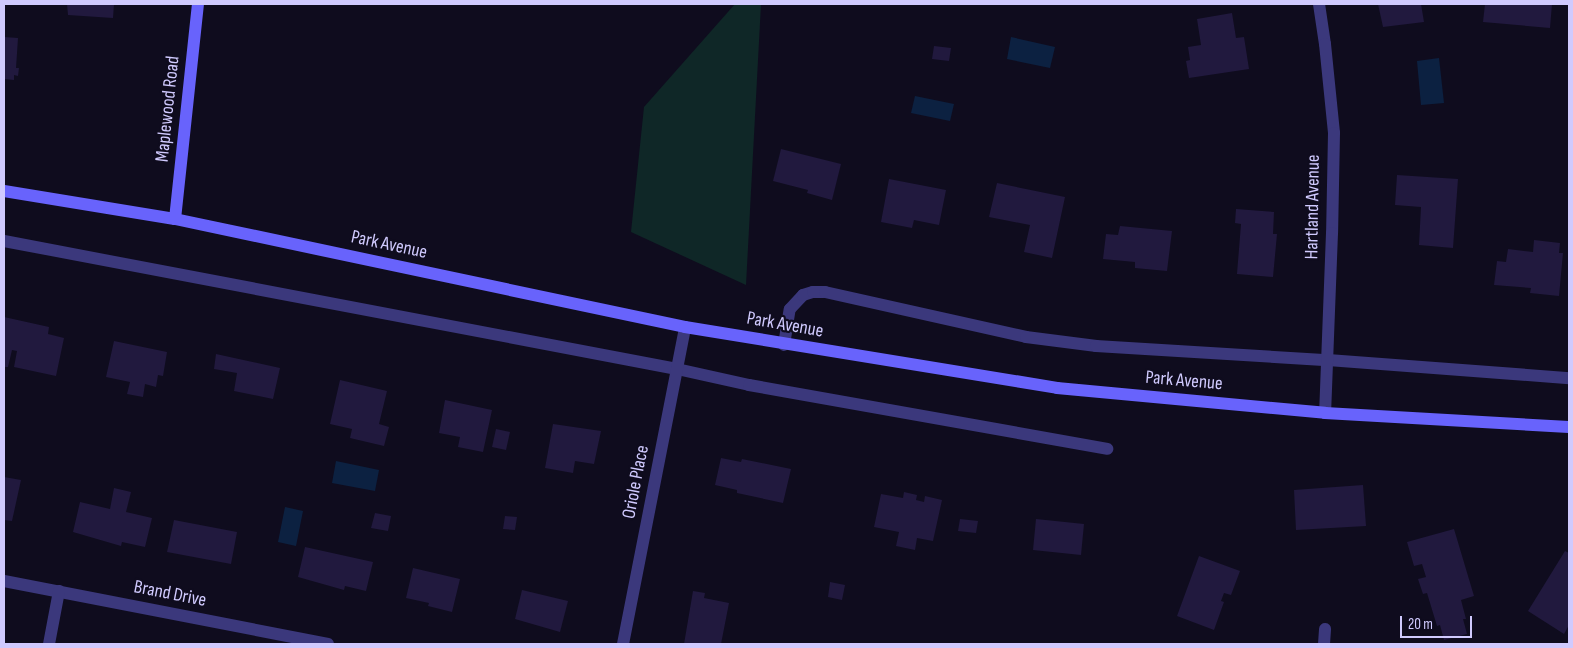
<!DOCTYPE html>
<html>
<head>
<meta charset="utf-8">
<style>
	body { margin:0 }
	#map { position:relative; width:1573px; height:648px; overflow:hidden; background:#0f0c1e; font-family:"Sofia Sans Condensed",sans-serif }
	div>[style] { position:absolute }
	.green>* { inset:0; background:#0f2727 }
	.water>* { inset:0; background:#0c2141 }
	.building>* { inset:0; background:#21193e }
	.lane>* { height:12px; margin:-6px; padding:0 6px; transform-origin:6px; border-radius:6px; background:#3b387c }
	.street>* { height:12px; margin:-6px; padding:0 6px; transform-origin:6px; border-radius:6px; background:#3b387c }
	.secondary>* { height:12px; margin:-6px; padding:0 6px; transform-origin:6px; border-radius:6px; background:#6863fc }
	span { translate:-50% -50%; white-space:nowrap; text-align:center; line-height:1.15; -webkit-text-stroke:4.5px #0f0c1e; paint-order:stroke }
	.street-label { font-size:19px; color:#d0cafe }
	.frame { position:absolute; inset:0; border:5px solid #d0cafe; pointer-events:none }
	.scale { position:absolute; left:1400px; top:616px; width:72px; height:22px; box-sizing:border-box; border:2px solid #d0cafe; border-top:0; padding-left:6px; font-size:15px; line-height:18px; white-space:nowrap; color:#d0cafe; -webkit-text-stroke:4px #0f0c1e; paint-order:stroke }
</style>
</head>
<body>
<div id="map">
	<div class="green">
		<i style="clip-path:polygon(735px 4px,761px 4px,746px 285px,631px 232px,644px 107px)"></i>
	</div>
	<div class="water">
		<i style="clip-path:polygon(1011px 37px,1055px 47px,1050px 68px,1007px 59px)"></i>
		<i style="clip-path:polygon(1439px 58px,1444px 103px,1421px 105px,1417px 61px)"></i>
		<i style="clip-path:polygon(915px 96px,954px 104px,950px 121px,911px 113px)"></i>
		<i style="clip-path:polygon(336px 461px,379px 470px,375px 491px,332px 483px)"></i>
		<i style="clip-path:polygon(285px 507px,303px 511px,296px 546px,278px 542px)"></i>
	</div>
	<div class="building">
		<i style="clip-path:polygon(67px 4px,114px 4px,113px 18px,68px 15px)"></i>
		<i style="clip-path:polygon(1378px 4px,1421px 4px,1424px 22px,1383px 27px)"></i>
		<i style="clip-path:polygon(1485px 4px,1552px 4px,1550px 28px,1483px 22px)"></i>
		<i style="clip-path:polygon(1232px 13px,1236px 38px,1244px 37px,1249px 69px,1189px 78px,1186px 61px,1190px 60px,1188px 47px,1201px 45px,1197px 19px)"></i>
		<i style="clip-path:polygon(4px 37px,18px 38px,16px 68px,19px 68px,18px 76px,14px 75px,14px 80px,4px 79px)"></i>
		<i style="clip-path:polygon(934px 46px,951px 48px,949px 61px,932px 59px)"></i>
		<i style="clip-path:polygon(781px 149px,841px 164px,832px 200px,807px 193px,808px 190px,773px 181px)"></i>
		<i style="clip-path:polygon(1397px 175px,1458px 179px,1453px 248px,1419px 245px,1421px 207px,1395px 205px)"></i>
		<i style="clip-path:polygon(889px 179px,946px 190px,939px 225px,914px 220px,912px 228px,881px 222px)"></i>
		<i style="clip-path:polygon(997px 183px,1065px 197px,1052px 258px,1024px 252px,1030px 225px,989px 217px)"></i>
		<i style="clip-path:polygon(1236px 209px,1274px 212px,1273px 234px,1277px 234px,1273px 277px,1237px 274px,1241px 224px,1235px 223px)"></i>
		<i style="clip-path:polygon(1120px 226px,1172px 231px,1167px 271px,1135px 268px,1135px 262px,1103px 259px,1106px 234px,1118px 235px)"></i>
		<i style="clip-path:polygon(1534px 240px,1560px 243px,1559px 253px,1563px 253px,1559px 296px,1530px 293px,1531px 288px,1494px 285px,1497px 261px,1506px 262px,1508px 249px,1533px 252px)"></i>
		<i style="clip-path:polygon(4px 317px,49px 327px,48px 334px,64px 338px,56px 376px,14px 367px,17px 351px,12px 350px,8px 367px,4px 367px)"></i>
		<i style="clip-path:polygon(114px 341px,167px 352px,163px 376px,158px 375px,156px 387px,145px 384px,143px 397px,127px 394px,130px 382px,106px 377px)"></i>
		<i style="clip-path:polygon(216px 354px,280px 368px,273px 399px,234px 391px,237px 373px,214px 369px)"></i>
		<i style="clip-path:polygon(340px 380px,387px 391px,379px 424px,389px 427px,384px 446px,350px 438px,352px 429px,330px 424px)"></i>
		<i style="clip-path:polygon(445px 400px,492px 410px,483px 452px,458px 447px,460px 437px,439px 433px)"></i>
		<i style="clip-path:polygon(553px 424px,601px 431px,594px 464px,575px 461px,573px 473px,545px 468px)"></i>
		<i style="clip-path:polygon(496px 429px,510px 432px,506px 450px,492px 447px)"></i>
		<i style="clip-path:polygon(721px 458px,741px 462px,742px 459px,791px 469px,783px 503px,737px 493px,737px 490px,715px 485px)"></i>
		<i style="clip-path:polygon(4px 477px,21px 480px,12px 521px,4px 520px)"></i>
		<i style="clip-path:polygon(1363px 485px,1366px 526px,1296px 530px,1294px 490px)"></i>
		<i style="clip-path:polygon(114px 488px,131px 492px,126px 512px,152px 518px,145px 547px,122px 542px,121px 546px,73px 532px,80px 502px,110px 509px)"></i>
		<i style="clip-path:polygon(904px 492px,917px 495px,916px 500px,924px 502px,925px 496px,942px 500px,933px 541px,917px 538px,915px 550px,896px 546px,899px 532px,874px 527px,881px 494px,903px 498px)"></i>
		<i style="clip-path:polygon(375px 513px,391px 516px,388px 531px,371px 528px)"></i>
		<i style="clip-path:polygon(505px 516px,517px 517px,515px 530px,503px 529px)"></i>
		<i style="clip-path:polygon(960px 519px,978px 521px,976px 533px,958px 531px)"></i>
		<i style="clip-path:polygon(1036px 519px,1084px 524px,1081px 555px,1033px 550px)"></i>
		<i style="clip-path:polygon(174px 520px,237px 532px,231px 564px,167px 552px)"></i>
		<i style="clip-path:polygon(1454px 529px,1474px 596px,1461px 600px,1466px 619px,1463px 619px,1467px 634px,1444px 640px,1440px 625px,1437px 626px,1427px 593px,1423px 594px,1418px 579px,1426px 577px,1422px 564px,1414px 566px,1407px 542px)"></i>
		<i style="clip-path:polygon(305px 547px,373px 562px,366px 591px,345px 586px,344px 590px,298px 577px)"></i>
		<i style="clip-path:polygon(1565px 551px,1569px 553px,1569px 625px,1564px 634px,1528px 611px)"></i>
		<i style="clip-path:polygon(1199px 556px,1240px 571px,1231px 595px,1224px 593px,1221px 601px,1224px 602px,1214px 630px,1177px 616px)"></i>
		<i style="clip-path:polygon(413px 568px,460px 579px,452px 612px,428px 606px,429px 603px,406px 598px)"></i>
		<i style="clip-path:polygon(830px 582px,845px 585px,842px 600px,828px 597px)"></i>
		<i style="clip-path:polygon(522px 590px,568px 601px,560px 632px,515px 619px)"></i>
		<i style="clip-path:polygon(693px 591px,705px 593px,704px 598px,729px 603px,721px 644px,684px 644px)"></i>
	</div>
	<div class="lane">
		<i style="left:4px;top:241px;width:685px;rotate:10.77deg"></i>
		<i style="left:677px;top:369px;width:74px;rotate:12.5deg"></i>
		<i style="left:749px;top:385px;width:364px;rotate:10.1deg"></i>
		<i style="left:784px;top:345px;width:36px;rotate:-81deg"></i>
		<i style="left:790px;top:309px;width:19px;rotate:-47deg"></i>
		<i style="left:803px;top:295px;width:10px;rotate:-17deg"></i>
		<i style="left:813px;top:292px;width:12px"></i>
		<i style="left:825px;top:292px;width:206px;rotate:12.6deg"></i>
		<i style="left:1026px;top:337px;width:71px;rotate:7.3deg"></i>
		<i style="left:1096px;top:346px;width:232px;rotate:3.5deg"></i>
		<i style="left:1328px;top:360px;width:242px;rotate:4.3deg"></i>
	</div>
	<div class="street">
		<i style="left:1319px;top:4px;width:40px;rotate:81.5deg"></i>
		<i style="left:1325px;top:44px;width:89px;rotate:84.2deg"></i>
		<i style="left:1334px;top:133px;width:100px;rotate:91.1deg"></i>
		<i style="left:1332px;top:233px;width:180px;rotate:92.2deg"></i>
		<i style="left:4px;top:581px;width:330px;rotate:11deg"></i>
		<i style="left:49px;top:644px;width:54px;rotate:-79.3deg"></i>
		<i style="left:623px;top:644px;width:323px;rotate:-78.9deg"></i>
		<i style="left:1324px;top:644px;width:15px;rotate:-86deg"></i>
	</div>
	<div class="secondary">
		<i style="left:4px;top:191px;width:173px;rotate:9.3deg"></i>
		<i style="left:175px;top:219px;width:521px;rotate:11.96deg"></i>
		<i style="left:685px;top:327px;width:377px;rotate:9.3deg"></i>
		<i style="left:1057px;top:388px;width:269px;rotate:5.3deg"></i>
		<i style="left:1325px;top:413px;width:244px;rotate:3.3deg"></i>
		<i style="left:175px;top:219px;width:216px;rotate:-83.9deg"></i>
	</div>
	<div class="street-label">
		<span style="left:168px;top:109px;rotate:-84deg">Maplewood Road</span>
		<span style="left:1313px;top:207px;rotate:-89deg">Hartland Avenue</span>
		<span style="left:389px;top:245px;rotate:12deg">Park Avenue</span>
		<span style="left:785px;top:325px;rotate:10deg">Park Avenue</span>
		<span style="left:1184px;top:381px;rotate:5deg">Park Avenue</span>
		<span style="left:636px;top:482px;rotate:-79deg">Oriole Place</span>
		<span style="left:170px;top:594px;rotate:11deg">Brand Drive</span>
	</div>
	<div class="frame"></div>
	<div class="scale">20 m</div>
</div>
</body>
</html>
